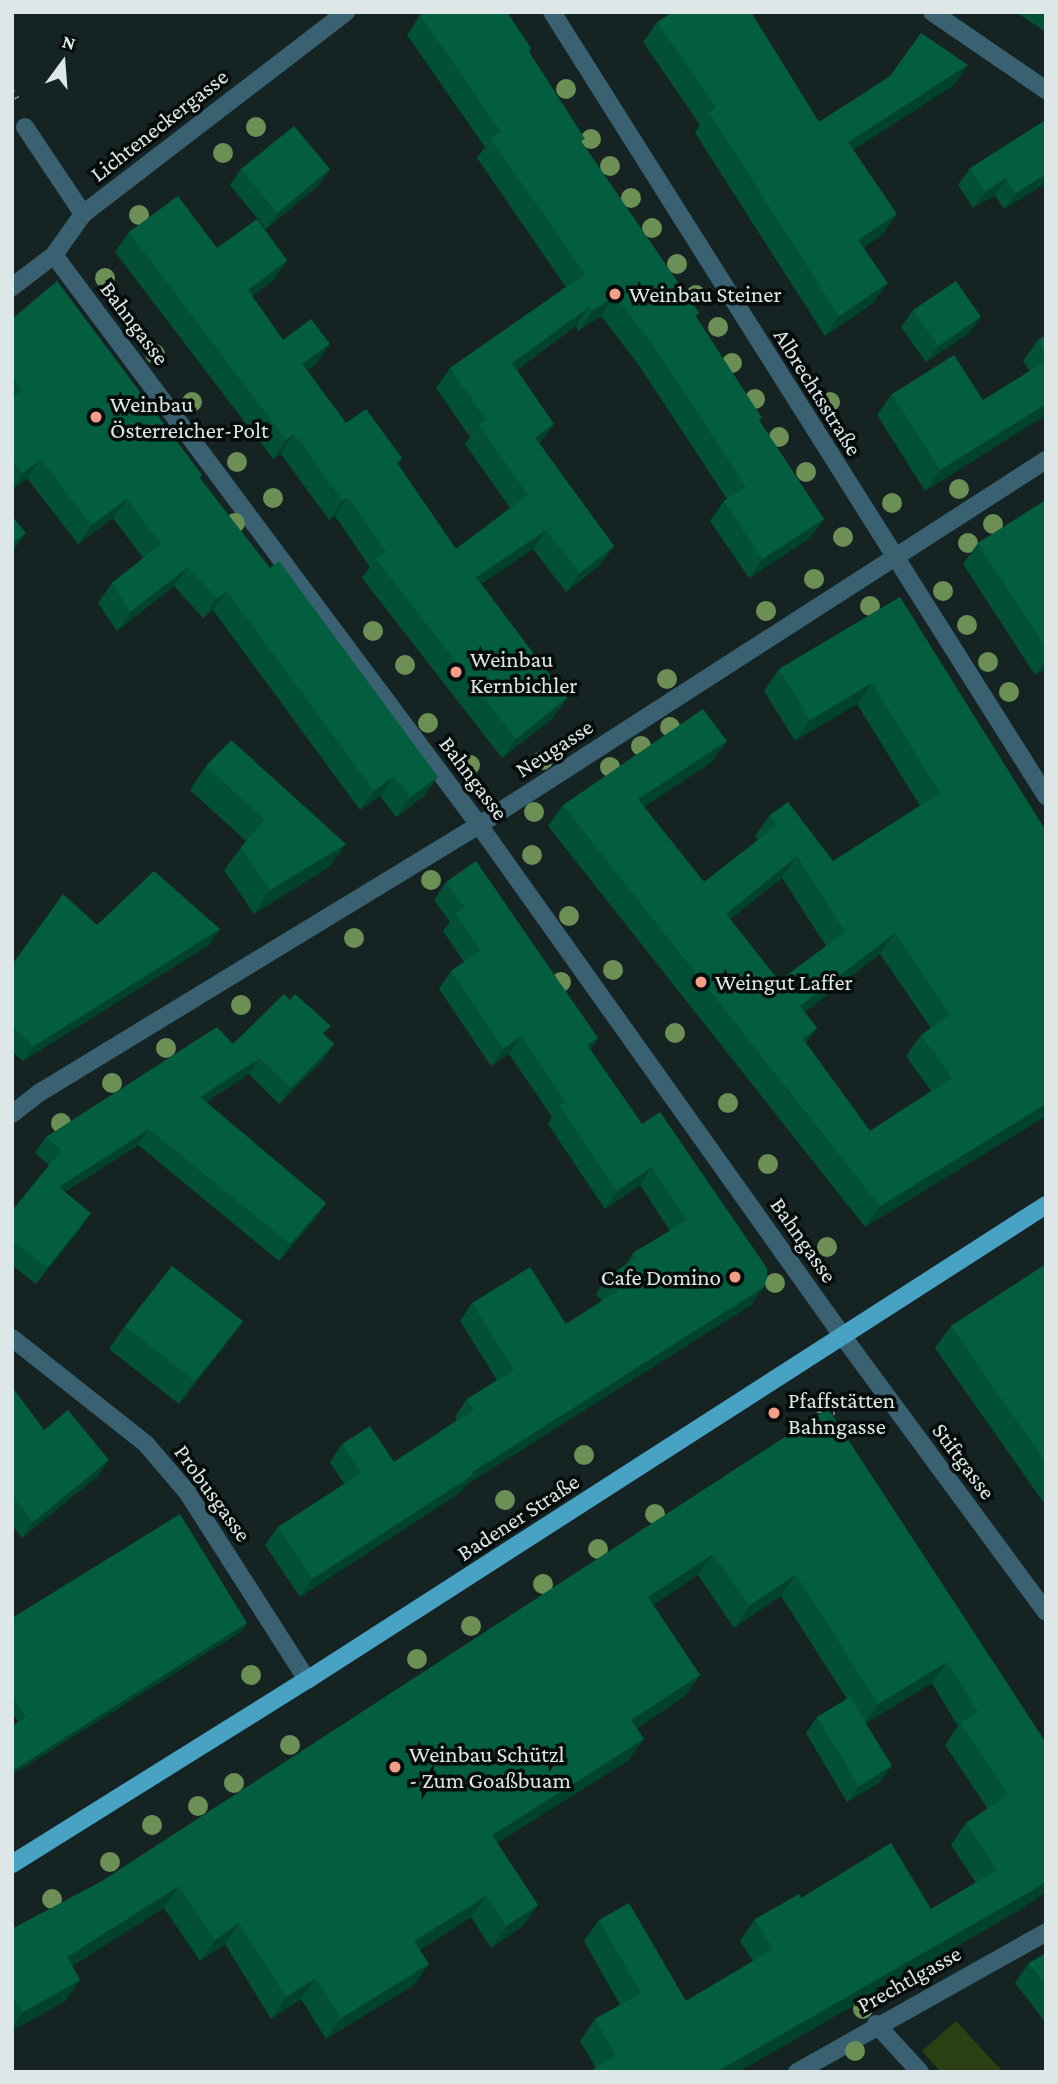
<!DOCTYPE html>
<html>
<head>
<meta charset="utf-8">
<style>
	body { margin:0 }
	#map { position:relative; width:1058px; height:2084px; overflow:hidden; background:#152323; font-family:"Crimson Pro",serif }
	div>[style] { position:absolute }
	.green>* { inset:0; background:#2b4013 }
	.path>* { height:4.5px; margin-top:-2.25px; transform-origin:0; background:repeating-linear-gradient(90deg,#707c7c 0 2px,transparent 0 7px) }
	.minor>* { height:18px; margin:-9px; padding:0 9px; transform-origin:9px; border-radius:9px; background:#396171 }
	.major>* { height:18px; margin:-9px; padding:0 9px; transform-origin:9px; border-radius:9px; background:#48a2c4 }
	.trees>* { width:20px; height:20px; margin:-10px; border-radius:50%; background:#6c8f55 }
	.wall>* { inset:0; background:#025136 }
	.shaded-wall>* { inset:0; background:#01422c }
	.building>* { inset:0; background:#025e3f }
	.dots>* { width:19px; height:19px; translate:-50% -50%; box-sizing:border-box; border:4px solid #060b0b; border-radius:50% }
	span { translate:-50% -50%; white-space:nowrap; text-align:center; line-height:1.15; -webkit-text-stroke:7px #060b0b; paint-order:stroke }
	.street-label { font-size:23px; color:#dee7e7 }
	.poi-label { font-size:23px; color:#dee7e7 }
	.left { translate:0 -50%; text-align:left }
	.right { translate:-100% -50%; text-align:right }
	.frame { position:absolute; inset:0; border:14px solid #dee7e7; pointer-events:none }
	.north { position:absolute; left:28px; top:28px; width:70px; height:70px; -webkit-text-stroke:5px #060b0b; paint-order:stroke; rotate:16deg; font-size:19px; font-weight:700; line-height:28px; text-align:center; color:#dee7e7 }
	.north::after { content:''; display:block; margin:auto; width:24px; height:32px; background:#dee7e7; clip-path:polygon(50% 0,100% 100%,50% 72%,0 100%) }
</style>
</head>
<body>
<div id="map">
	<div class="green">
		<i style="clip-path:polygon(956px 2021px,1003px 2072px,941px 2072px,922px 2051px)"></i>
	</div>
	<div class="path">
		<i style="left:12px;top:91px;width:11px;rotate:52deg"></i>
		<i style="left:820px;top:1420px;width:10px;rotate:-96deg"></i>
		<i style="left:819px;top:1410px;width:18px;rotate:9deg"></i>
	</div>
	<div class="minor">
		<i style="left:552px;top:12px;width:927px;rotate:57.78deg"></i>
		<i style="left:932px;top:12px;width:138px;rotate:34.4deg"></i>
		<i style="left:25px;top:127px;width:105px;rotate:56.3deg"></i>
		<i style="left:54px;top:255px;width:711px;rotate:53.29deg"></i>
		<i style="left:479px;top:825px;width:630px;rotate:54.57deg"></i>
		<i style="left:844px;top:1338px;width:340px;rotate:53.6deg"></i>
		<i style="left:12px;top:287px;width:53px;rotate:-37.3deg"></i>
		<i style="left:54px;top:255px;width:50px;rotate:-54.7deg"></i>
		<i style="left:83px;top:214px;width:332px;rotate:-37.5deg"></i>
		<i style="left:12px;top:1114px;width:34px;rotate:-38deg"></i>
		<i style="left:39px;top:1093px;width:515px;rotate:-31.35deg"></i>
		<i style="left:479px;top:825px;width:674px;rotate:-32.77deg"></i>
		<i style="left:12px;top:1338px;width:171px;rotate:38.3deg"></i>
		<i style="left:146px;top:1444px;width:63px;rotate:49.5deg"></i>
		<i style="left:187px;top:1492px;width:223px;rotate:57.4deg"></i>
		<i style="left:876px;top:2024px;width:65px;rotate:47.5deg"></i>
		<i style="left:797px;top:2072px;width:286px;rotate:-29.3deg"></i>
	</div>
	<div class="major">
		<i style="left:12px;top:1864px;width:348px;rotate:-32deg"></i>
		<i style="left:307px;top:1680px;width:878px;rotate:-32.73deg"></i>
	</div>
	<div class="trees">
		<i style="left:566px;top:89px"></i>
		<i style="left:256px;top:127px"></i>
		<i style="left:591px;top:139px"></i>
		<i style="left:223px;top:153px"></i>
		<i style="left:610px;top:166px"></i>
		<i style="left:631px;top:198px"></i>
		<i style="left:139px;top:215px"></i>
		<i style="left:652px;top:228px"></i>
		<i style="left:677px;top:264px"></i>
		<i style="left:105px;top:278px"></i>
		<i style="left:696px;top:295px"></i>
		<i style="left:718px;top:327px"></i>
		<i style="left:155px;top:354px"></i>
		<i style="left:732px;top:363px"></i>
		<i style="left:755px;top:399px"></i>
		<i style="left:192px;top:402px"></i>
		<i style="left:830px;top:402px"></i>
		<i style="left:779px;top:437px"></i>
		<i style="left:237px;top:462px"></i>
		<i style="left:806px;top:472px"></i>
		<i style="left:959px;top:489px"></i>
		<i style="left:273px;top:498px"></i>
		<i style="left:892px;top:503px"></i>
		<i style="left:235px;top:523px"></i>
		<i style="left:993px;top:524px"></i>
		<i style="left:843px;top:537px"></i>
		<i style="left:968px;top:543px"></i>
		<i style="left:814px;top:579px"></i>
		<i style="left:943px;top:591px"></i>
		<i style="left:870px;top:606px"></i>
		<i style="left:766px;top:611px"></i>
		<i style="left:967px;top:625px"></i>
		<i style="left:373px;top:631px"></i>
		<i style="left:988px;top:662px"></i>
		<i style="left:405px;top:665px"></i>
		<i style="left:667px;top:679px"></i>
		<i style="left:1009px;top:692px"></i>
		<i style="left:428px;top:723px"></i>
		<i style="left:670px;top:727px"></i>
		<i style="left:641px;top:746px"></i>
		<i style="left:543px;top:760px"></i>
		<i style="left:470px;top:765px"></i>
		<i style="left:610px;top:767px"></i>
		<i style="left:534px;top:812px"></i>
		<i style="left:532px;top:855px"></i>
		<i style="left:431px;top:880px"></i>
		<i style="left:569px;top:916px"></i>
		<i style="left:354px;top:938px"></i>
		<i style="left:613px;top:970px"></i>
		<i style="left:561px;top:982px"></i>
		<i style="left:241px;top:1005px"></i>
		<i style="left:675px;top:1033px"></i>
		<i style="left:166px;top:1048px"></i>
		<i style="left:112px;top:1083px"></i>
		<i style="left:728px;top:1103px"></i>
		<i style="left:61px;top:1123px"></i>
		<i style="left:768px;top:1164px"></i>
		<i style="left:827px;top:1247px"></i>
		<i style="left:775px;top:1283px"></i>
		<i style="left:584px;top:1455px"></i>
		<i style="left:505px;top:1500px"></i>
		<i style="left:655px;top:1514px"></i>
		<i style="left:598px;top:1549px"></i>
		<i style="left:543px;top:1584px"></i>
		<i style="left:471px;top:1626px"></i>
		<i style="left:417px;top:1659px"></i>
		<i style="left:251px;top:1675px"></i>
		<i style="left:290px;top:1745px"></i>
		<i style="left:234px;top:1783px"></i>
		<i style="left:198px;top:1806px"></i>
		<i style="left:152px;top:1825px"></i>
		<i style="left:110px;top:1862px"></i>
		<i style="left:52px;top:1899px"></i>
		<i style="left:863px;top:2009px"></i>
		<i style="left:855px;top:2051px"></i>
	</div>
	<div class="wall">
		<i style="clip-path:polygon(1016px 12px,1046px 12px,1046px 32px)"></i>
		<i style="clip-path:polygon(420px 15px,531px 48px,529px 52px,582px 143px,699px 313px,696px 316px,760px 422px,824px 519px,810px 538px,749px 578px,710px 521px,724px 501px,727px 499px,638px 364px,601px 316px,578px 331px,576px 326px,517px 370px,540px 444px,614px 546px,600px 565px,566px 592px,533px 549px,481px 584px,567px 698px,553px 718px,502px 758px,362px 578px,370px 567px,335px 516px,329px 520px,281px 454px,273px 459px,115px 252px,129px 232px,287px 260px,274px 280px,252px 296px,283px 340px,316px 364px,307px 370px,346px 423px,402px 458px,398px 464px,456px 549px,510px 508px,465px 444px,470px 437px,436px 388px,450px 368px,566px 287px,477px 158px,485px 147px,407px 35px)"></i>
		<i style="clip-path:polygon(657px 22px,819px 122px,954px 85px,853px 150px,883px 234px,863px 248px,873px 303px,825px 336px,695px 133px,700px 125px,643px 42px)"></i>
		<i style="clip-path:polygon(970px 168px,1046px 183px,1004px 209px,995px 195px,973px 208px,958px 185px)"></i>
		<i style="clip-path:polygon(241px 169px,330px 169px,319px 185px,266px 229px,230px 185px)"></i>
		<i style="clip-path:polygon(913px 310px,969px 333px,926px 362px,901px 327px)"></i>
		<i style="clip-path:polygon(12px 319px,202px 475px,200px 478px,424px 796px,396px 817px,380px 796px,360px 810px,213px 610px,203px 618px,174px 586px,117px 631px,98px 603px,112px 583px,143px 558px,113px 518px,78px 544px,27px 478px,12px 490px)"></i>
		<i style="clip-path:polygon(1046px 336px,1046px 415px,925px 491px,877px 415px,892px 394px,983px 400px,1030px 371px,1023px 361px,1038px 340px)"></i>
		<i style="clip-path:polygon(1046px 500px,1046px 668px,1035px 675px,963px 564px,978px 543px)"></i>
		<i style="clip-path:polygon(evenodd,900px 597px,1046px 1116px,865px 1227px,548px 826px,563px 805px,727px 741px,712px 762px,644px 807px,704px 882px,758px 840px,755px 836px,770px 815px,833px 861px,920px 806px,857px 704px,795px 741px,764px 691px,779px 669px,900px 597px,782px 878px,826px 946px,779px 981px,730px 919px,782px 878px,900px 597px,880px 954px,931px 1028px,921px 1035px,906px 1056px,931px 1091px,870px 1131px,806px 1043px,817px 1028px,804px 1012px,880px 954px)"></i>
		<i style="clip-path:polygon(206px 766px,346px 844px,329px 867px,254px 914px,224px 870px,246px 841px,190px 790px)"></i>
		<i style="clip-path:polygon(446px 882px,598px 1038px,590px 1049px,642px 1124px,764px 1287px,751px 1305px,466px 1485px,461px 1492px,300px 1597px,265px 1545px,278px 1527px,344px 1484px,330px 1462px,342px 1444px,394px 1462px,457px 1420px,455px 1417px,467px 1399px,497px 1380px,460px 1321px,472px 1303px,566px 1324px,602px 1301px,596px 1294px,608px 1276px,625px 1266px,633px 1253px,670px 1231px,640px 1185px,605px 1209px,548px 1124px,552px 1117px,509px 1054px,491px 1066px,439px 989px,451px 971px,464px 962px,443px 931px,450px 922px,434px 900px)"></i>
		<i style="clip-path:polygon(97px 925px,220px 929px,209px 945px,23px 1061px,12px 1052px,12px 961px,14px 962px)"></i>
		<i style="clip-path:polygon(324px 1035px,334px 1044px,323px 1060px,279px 1104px,249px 1074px,206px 1102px,326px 1203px,315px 1219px,279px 1261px,138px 1145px,65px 1192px,80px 1229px,36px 1284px,12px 1265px,12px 1211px,49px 1165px,35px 1153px,46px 1137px,233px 1044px)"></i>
		<i style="clip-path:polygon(1046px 1264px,1046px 1506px,935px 1348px,951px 1326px)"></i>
		<i style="clip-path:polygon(243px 1321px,226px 1344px,179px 1404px,109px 1349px,125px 1326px)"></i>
		<i style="clip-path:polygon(12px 1387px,44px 1430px,98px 1476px,22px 1538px,12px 1525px)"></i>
		<i style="clip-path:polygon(828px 1409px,1046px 1743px,1046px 1892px,1018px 1911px,738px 2072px,589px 2072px,596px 2068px,580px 2041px,595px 2019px,620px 2005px,584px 1941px,599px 1920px,686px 2001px,753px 1961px,740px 1941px,755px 1919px,801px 1898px,931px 1909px,976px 1883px,951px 1845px,966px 1823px,988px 1809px,945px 1745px,958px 1726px,932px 1683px,866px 1723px,880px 1782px,847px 1802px,806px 1733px,817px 1717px,847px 1699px,781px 1596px,734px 1628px,698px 1575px,653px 1605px,700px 1675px,685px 1696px,637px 1728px,629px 1760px,497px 1843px,538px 1905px,523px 1926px,491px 1948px,471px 1917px,420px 1950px,414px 1985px,326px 2039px,301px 1999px,271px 2019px,225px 1944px,200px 1961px,164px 1908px,72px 1966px,80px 1980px,65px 2001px,12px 2031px,12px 1929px,102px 1881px)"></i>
		<i style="clip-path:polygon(12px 1618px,247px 1623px,241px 1632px,18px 1722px,12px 1712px)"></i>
		<i style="clip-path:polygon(1046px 1953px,1046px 2023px,1015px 1983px,1029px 1963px)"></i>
	</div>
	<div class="shaded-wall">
		<i style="clip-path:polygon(968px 65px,954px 85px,834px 162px,848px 142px)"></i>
		<i style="clip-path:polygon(330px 169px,319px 185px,266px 229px,277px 213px)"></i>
		<i style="clip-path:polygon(1046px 174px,1046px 183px,1004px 209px,1016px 193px)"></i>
		<i style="clip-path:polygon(1006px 178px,995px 195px,973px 208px,985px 192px)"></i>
		<i style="clip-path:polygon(897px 214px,883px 234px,844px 260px,858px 240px)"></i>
		<i style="clip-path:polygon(287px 260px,274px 280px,234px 310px,248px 290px)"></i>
		<i style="clip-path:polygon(888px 283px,873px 303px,825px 336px,839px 316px)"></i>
		<i style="clip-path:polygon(615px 296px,601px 316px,578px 331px,592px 311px)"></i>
		<i style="clip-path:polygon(589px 307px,576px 326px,499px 383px,512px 363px)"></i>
		<i style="clip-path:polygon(981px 317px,969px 333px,926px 362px,938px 346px)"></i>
		<i style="clip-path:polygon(330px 344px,316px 364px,288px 383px,302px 364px)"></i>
		<i style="clip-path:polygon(1046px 404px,1046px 415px,925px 491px,940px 470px)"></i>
		<i style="clip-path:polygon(554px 424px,540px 443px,522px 457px,535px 438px)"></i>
		<i style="clip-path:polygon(294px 434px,281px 454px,273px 459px,286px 440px)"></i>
		<i style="clip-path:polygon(41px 459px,27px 478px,12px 490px,23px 473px)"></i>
		<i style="clip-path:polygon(348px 497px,335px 516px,329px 520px,343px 501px)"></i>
		<i style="clip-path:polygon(127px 499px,113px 518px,78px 544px,91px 525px)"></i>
		<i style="clip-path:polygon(824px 519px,810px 538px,749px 578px,762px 559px)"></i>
		<i style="clip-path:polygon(546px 530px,533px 549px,462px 597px,476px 577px)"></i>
		<i style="clip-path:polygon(26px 533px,12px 552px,12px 544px)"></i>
		<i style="clip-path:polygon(614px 546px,600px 565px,566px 592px,580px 573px)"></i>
		<i style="clip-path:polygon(188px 567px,174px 586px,117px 631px,130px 612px)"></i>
		<i style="clip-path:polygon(227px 591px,213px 610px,203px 618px,217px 599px)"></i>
		<i style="clip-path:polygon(1046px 660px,1046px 668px,1035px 675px)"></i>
		<i style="clip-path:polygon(872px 683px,857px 704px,795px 741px,810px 720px)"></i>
		<i style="clip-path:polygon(567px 698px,553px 718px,502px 758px,516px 739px)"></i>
		<i style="clip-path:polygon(727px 741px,712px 762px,624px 820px,638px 799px)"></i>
		<i style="clip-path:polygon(394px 776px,380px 796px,360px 810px,374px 791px)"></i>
		<i style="clip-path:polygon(438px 777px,424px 796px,396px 817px,410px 797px)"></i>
		<i style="clip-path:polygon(346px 844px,329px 867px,254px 914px,270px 890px)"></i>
		<i style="clip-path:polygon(797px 856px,782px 878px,711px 935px,726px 914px)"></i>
		<i style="clip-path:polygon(220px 929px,209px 945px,23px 1061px,34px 1046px)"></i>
		<i style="clip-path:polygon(895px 933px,880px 954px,785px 1028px,800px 1006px)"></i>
		<i style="clip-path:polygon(817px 1028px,802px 1049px,803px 1039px)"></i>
		<i style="clip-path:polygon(521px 1036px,509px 1054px,491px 1066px,503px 1049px)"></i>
		<i style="clip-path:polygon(598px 1038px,586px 1056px,587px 1045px)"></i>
		<i style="clip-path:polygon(334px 1044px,323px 1060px,279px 1104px,291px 1088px)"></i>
		<i style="clip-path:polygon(260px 1058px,249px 1074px,189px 1113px,200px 1097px)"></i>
		<i style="clip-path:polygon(1046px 1104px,1046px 1116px,865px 1227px,880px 1206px)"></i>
		<i style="clip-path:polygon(149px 1129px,138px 1145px,47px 1203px,59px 1187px)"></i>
		<i style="clip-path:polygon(652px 1167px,640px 1185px,605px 1209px,617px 1191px)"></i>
		<i style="clip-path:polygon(326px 1203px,315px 1219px,279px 1261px,290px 1244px)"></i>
		<i style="clip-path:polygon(91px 1213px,80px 1229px,36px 1284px,47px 1268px)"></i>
		<i style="clip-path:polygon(764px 1287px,751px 1305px,466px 1485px,461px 1492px,300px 1597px,312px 1579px,472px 1472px)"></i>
		<i style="clip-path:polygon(243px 1321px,226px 1344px,179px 1404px,195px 1381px)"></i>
		<i style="clip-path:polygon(109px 1460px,98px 1476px,22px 1538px,33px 1522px)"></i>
		<i style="clip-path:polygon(713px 1554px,698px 1575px,633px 1619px,648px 1597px)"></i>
		<i style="clip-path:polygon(796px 1574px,781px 1596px,734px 1628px,749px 1606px)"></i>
		<i style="clip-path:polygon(247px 1623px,241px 1632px,12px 1775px,12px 1771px)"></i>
		<i style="clip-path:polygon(947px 1662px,932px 1683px,863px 1725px,878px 1704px)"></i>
		<i style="clip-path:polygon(700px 1675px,685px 1696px,616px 1741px,631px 1720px)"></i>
		<i style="clip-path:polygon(644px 1739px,629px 1760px,477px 1856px,492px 1835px)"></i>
		<i style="clip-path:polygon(892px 1766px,880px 1782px,847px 1802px,859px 1786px)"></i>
		<i style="clip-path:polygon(1046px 1881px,1046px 1892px,1018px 1911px,738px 2072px,716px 2072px)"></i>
		<i style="clip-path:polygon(179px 1886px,164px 1908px,52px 1979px,67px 1957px)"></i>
		<i style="clip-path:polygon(486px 1896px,471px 1917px,400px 1962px,414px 1941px)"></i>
		<i style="clip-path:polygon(538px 1905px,523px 1926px,491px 1948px,506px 1926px)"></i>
		<i style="clip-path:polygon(239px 1923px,225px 1944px,200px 1961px,215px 1940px)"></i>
		<i style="clip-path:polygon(429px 1964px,414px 1985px,326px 2039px,341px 2018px)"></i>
		<i style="clip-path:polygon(316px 1978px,301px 1999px,271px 2019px,286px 1997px)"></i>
		<i style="clip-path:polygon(80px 1980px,65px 2001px,12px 2031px,12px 2028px,23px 2012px)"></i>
	</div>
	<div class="building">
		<i style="clip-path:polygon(425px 12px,507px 12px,531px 48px,528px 50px,585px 139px,581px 141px,699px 313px,695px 315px,762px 418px,759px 420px,824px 519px,762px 559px,724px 501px,746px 487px,652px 344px,615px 296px,592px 311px,589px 307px,512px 363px,554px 424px,535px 438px,614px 546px,580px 573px,546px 530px,476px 577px,567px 698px,516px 739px,376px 559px,386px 551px,348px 497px,343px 501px,294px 434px,286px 440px,129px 232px,178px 196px,217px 248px,257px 219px,287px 260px,248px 290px,283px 340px,311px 319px,330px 344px,302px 364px,346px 423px,366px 409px,402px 458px,396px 462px,456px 549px,528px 495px,479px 425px,486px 420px,450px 368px,585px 274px,491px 139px,501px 132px,420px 15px)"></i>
		<i style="clip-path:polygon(673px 12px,751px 12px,819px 122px,890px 76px,921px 33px,968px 65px,848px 142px,897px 214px,858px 240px,888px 283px,839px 316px,709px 112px,716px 108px,657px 22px)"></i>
		<i style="clip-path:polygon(1044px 121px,1046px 124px,1046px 174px,1016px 193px,1006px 178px,985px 192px,970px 168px)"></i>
		<i style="clip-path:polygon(294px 126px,330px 169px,277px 213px,241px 169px)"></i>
		<i style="clip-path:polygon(57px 281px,202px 475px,199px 477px,270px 568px,279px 561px,438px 777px,410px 797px,394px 776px,374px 791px,227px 591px,217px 599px,188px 567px,130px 612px,112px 583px,161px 544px,127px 499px,91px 525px,41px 459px,23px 473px,12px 460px,12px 398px,22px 390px,12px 377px,12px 319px)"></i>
		<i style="clip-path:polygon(956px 281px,981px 317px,938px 346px,913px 310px)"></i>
		<i style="clip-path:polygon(1046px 336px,1046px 353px,1038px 340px)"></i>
		<i style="clip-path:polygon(954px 355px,983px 400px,1046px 361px,1046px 404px,940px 470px,892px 394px)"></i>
		<i style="clip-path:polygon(1046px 500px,1046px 648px,978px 543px)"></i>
		<i style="clip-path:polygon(12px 516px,26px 533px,12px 544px)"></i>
		<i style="clip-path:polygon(evenodd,900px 597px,1046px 831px,1046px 1104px,880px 1206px,563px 805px,703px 709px,727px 741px,638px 799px,704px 882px,777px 825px,770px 815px,788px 802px,833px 861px,940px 793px,872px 683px,810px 720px,779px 669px,900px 597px,797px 856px,845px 932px,779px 981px,726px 914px,797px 856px,900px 597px,895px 933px,950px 1014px,921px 1035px,952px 1078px,870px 1131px,803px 1039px,817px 1028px,800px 1006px,895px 933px)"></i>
		<i style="clip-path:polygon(231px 740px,346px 844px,270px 890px,241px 847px,265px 820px,206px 766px)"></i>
		<i style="clip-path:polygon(476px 861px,598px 1038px,587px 1045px,642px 1124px,660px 1112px,767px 1268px,767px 1278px,764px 1287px,472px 1472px,473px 1475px,312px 1579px,278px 1527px,361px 1473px,342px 1444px,370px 1426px,394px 1462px,474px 1410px,467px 1399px,514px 1370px,472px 1303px,530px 1267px,566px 1324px,619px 1290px,608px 1276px,637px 1258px,633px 1253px,687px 1220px,652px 1167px,617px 1191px,560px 1106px,566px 1102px,521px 1036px,503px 1049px,451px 971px,481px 950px,455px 914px,464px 907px,446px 882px)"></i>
		<i style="clip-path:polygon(154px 871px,220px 929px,34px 1046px,12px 1026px,12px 961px,14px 962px,63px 894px,97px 925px)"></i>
		<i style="clip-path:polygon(284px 994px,290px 1000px,295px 994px,331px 1026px,323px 1033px,334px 1044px,291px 1088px,260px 1058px,200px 1097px,326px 1203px,290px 1244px,149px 1129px,59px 1187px,91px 1213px,47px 1268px,12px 1240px,12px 1211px,62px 1150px,46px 1137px,217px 1027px,233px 1044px)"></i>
		<i style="clip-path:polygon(1046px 1264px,1046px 1463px,951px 1326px)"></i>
		<i style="clip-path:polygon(172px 1266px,243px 1321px,195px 1381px,125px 1326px)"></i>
		<i style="clip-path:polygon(12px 1387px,44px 1430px,68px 1410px,109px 1460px,33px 1522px,12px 1495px)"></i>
		<i style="clip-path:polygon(828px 1409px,1046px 1743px,1046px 1881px,1033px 1890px,716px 2072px,589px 2072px,616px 2056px,595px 2019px,641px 1993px,599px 1920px,629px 1903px,686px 2001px,773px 1949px,755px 1919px,799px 1894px,801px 1898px,891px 1843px,931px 1909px,997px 1870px,966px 1823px,1008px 1795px,960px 1723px,978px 1712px,947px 1662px,878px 1704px,796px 1574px,749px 1606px,713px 1554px,648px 1597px,700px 1675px,631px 1720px,644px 1739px,492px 1835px,538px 1905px,506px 1926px,486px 1896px,414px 1941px,429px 1964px,341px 2018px,316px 1978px,286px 1997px,239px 1923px,215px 1940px,179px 1886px,67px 1957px,80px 1980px,23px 2012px,15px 2000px,12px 2001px,12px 1929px,102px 1881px)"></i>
		<i style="clip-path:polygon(180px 1514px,247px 1623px,12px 1771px,12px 1726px,26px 1717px,12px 1695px,12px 1618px)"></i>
		<i style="clip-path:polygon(850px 1697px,892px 1766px,859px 1786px,817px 1717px)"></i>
		<i style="clip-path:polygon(1046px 1953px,1046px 1984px,1029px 1963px)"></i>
	</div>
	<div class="dots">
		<i style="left:615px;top:294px;background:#f49e87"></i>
		<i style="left:96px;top:417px;background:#f49e87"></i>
		<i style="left:456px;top:672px;background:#f49e87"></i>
		<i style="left:701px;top:982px;background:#f49e87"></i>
		<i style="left:735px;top:1277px;background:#f49e87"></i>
		<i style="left:774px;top:1413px;background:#f49e87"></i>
		<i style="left:395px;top:1767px;background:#f49e87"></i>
	</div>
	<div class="street-label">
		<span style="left:159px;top:125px;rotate:-38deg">Lichteneckergasse</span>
		<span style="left:135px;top:323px;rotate:53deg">Bahngasse</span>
		<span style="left:818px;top:392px;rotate:58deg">Albrechtsstraße</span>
		<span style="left:554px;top:748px;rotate:-33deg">Neugasse</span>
		<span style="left:474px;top:778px;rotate:53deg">Bahngasse</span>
		<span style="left:804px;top:1240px;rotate:55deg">Bahngasse</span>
		<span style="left:964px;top:1461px;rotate:53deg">Stiftgasse</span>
		<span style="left:213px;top:1493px;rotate:54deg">Probusgasse</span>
		<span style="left:518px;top:1517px;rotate:-33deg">Badener Straße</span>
		<span style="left:909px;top:1979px;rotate:-29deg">Prechtlgasse</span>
	</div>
	<div class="poi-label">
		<span class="left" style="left:629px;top:294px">Weinbau Steiner</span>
		<span class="left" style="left:110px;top:417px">Weinbau<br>Österreicher-Polt</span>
		<span class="left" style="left:470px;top:672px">Weinbau<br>Kernbichler</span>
		<span class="left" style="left:715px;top:982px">Weingut Laffer</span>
		<span class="right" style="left:721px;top:1277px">Cafe Domino</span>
		<span class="left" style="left:788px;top:1413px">Pfaffstätten<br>Bahngasse</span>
		<span class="left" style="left:409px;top:1767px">Weinbau Schützl<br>- Zum Goaßbuam</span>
	</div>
	<div class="frame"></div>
	<div class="north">N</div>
</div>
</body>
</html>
